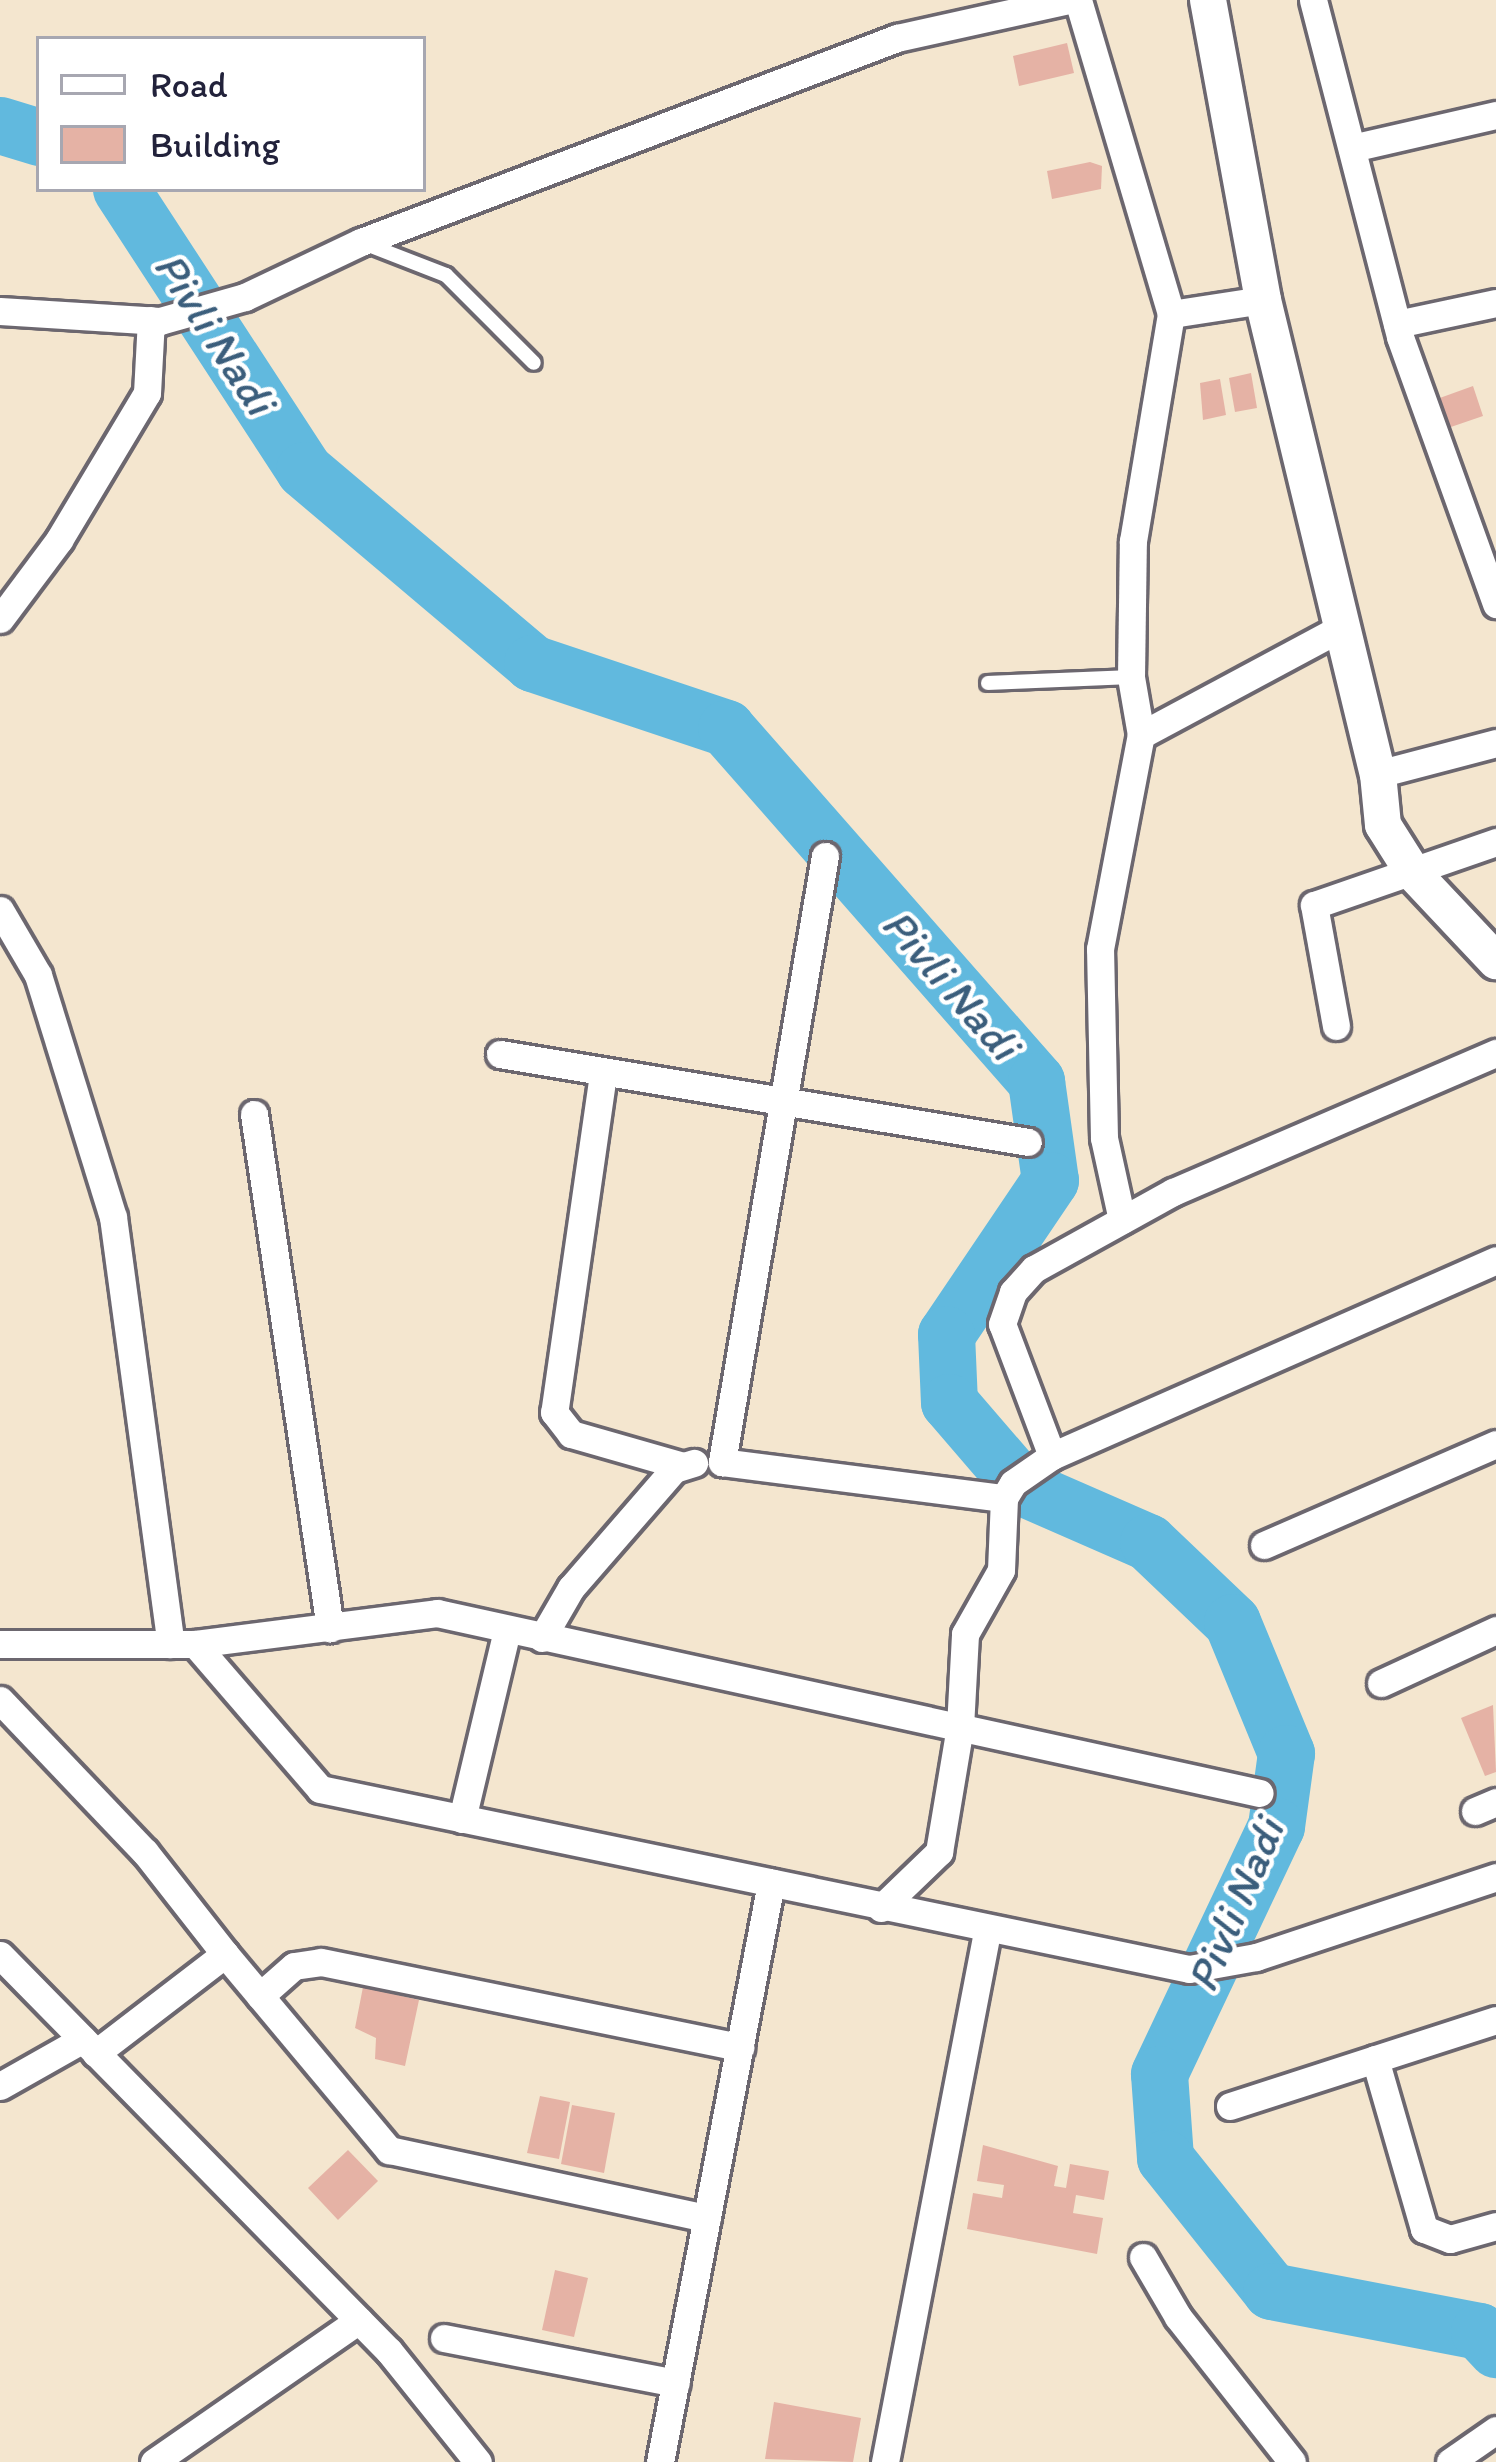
<!DOCTYPE html>
<html>
<head>
<meta charset="utf-8">
<style>
	body { margin:0 }
	#map { position:relative; width:1496px; height:2462px; overflow:hidden; background:#f4e6cf; font-family:Itim,sans-serif }
	div>[style] { position:absolute }
	.river>* { height:57px; margin:-28.5px; padding:0 28.5px; transform-origin:28.5px; border-radius:28.5px; background:#61b9de }
	.building>* { inset:0; background:#e5b2a5 }
	.roads { filter:drop-shadow(3px 0 #6c676f) drop-shadow(-3px 0 #6c676f) drop-shadow(0 3px #6c676f) drop-shadow(0 -3px #6c676f) }
	.service>* { height:14px; margin:-7px; padding:0 7px; transform-origin:7px; border-radius:7px; background:#fff }
	.minor>* { height:27px; margin:-13.5px; padding:0 13.5px; transform-origin:13.5px; border-radius:13.5px; background:#fff }
	.tertiary>* { height:36px; margin:-18px; padding:0 18px; transform-origin:18px; border-radius:18px; background:#fff }
	span { translate:-50% -50%; white-space:nowrap; text-align:center; line-height:1.15; -webkit-text-stroke:9px #fff; paint-order:stroke }
	.water-label { font-size:45px; color:#3b5e7c; font-style:italic }
	.legend { position:absolute; left:36px; top:36px; width:390px; height:156px; box-sizing:border-box; background:#fff; border:3px solid #a7a7b1; margin:0; padding:15px 21px; list-style:none; font-size:36px; color:#22223b }
	.legend li { display:flex; align-items:center; gap:24px; height:60px }
	.legend b { width:60px; border:3px solid #a7a7b1 }
</style>
</head>
<body>
<div id="map">
	<div class="river">
		<i style="left:0;top:125px;width:41px;rotate:17.1deg"></i>
		<i style="left:121px;top:189px;width:335px;rotate:56.9deg"></i>
		<i style="left:304px;top:470px;width:299px;rotate:40.2deg"></i>
		<i style="left:532px;top:663px;width:205px;rotate:18.5deg"></i>
		<i style="left:726px;top:728px;width:470px;rotate:48.7deg"></i>
		<i style="left:1036px;top:1081px;width:100px;rotate:82deg"></i>
		<i style="left:1050px;top:1180px;width:186px;rotate:124deg"></i>
		<i style="left:946px;top:1334px;width:68px;rotate:87.5deg"></i>
		<i style="left:949px;top:1402px;width:112px;rotate:49.3deg"></i>
		<i style="left:1022px;top:1487px;width:137px;rotate:23.6deg"></i>
		<i style="left:1148px;top:1542px;width:116px;rotate:43.6deg"></i>
		<i style="left:1232px;top:1622px;width:142px;rotate:67.6deg"></i>
		<i style="left:1286px;top:1753px;width:74px;rotate:97.8deg"></i>
		<i style="left:1276px;top:1826px;width:274px;rotate:115.3deg"></i>
		<i style="left:1159px;top:2074px;width:84px;rotate:85.9deg"></i>
		<i style="left:1165px;top:2158px;width:170px;rotate:51.4deg"></i>
		<i style="left:1271px;top:2291px;width:212px;rotate:10.9deg"></i>
		<i style="left:1479px;top:2331px;width:25px;rotate:47deg"></i>
	</div>
	<div class="building">
		<i style="clip-path:polygon(1067px 43px,1074px 73px,1019px 86px,1013px 56px)"></i>
		<i style="clip-path:polygon(1090px 162px,1102px 166px,1101px 189px,1052px 199px,1047px 171px)"></i>
		<i style="clip-path:polygon(1251px 373px,1257px 408px,1235px 412px,1229px 378px)"></i>
		<i style="clip-path:polygon(1220px 379px,1226px 415px,1203px 420px,1200px 383px)"></i>
		<i style="clip-path:polygon(1473px 386px,1483px 416px,1448px 428px,1437px 399px)"></i>
		<i style="clip-path:polygon(1493px 1705px,1496px 1772px,1485px 1776px,1461px 1718px)"></i>
		<i style="clip-path:polygon(363px 1987px,419px 2000px,405px 2066px,375px 2059px,376px 2038px,355px 2028px)"></i>
		<i style="clip-path:polygon(540px 2096px,570px 2102px,559px 2159px,527px 2153px)"></i>
		<i style="clip-path:polygon(572px 2105px,615px 2113px,604px 2173px,561px 2164px)"></i>
		<i style="clip-path:polygon(983px 2145px,1058px 2166px,1054px 2186px,1066px 2188px,1070px 2164px,1109px 2171px,1104px 2200px,1076px 2195px,1073px 2213px,1103px 2218px,1097px 2254px,967px 2229px,973px 2193px,1002px 2198px,1004px 2185px,977px 2181px)"></i>
		<i style="clip-path:polygon(348px 2150px,378px 2181px,338px 2220px,308px 2188px)"></i>
		<i style="clip-path:polygon(555px 2270px,588px 2278px,574px 2337px,542px 2330px)"></i>
		<i style="clip-path:polygon(774px 2402px,861px 2418px,853px 2462px,765px 2459px)"></i>
	</div>
	<div class="roads">
		<div class="service">
			<i style="left:366px;top:244px;width:86px;rotate:21.2deg"></i>
			<i style="left:446px;top:275px;width:124px;rotate:45deg"></i>
			<i style="left:988px;top:683px;width:143px;rotate:-2.4deg"></i>
		</div>
		<div class="minor">
			<i style="left:1078px;top:0;width:327px;rotate:73.5deg"></i>
			<i style="left:1171px;top:314px;width:93px;rotate:-8.7deg"></i>
			<i style="left:1313px;top:0;width:348px;rotate:75.5deg"></i>
			<i style="left:1400px;top:337px;width:284px;rotate:70.2deg"></i>
			<i style="left:1352px;top:148px;width:148px;rotate:-12.9deg"></i>
			<i style="left:0;top:311px;width:160px;rotate:3.6deg"></i>
			<i style="left:160px;top:321px;width:88px;rotate:-15.8deg"></i>
			<i style="left:245px;top:297px;width:128px;rotate:-25.4deg"></i>
			<i style="left:361px;top:242px;width:574px;rotate:-20.84deg"></i>
			<i style="left:897px;top:38px;width:176px;rotate:-12.5deg"></i>
			<i style="left:1397px;top:324px;width:101px;rotate:-12deg"></i>
			<i style="left:0;top:619px;width:99px;rotate:-53.2deg"></i>
			<i style="left:59px;top:540px;width:171px;rotate:-59.1deg"></i>
			<i style="left:147px;top:393px;width:73px;rotate:-86.9deg"></i>
			<i style="left:1141px;top:735px;width:228px;rotate:-28.2deg"></i>
			<i style="left:1378px;top:774px;width:122px;rotate:-14.7deg"></i>
			<i style="left:825px;top:856px;width:615px;rotate:99.65deg"></i>
			<i style="left:722px;top:1462px;width:284px;rotate:7.3deg"></i>
			<i style="left:0;top:910px;width:75px;rotate:59.7deg"></i>
			<i style="left:38px;top:975px;width:253px;rotate:72.8deg"></i>
			<i style="left:113px;top:1217px;width:431px;rotate:82.3deg"></i>
			<i style="left:1336px;top:1026px;width:123px;rotate:-100.3deg"></i>
			<i style="left:1314px;top:905px;width:193px;rotate:-19.1deg"></i>
			<i style="left:500px;top:1054px;width:535px;rotate:9.46deg"></i>
			<i style="left:603px;top:1074px;width:342px;rotate:98.2deg"></i>
			<i style="left:554px;top:1412px;width:28px;rotate:52deg"></i>
			<i style="left:571px;top:1434px;width:113px;rotate:15.9deg"></i>
			<i style="left:254px;top:1114px;width:520px;rotate:81.59deg"></i>
			<i style="left:1122px;top:1220px;width:84px;rotate:-102.4deg"></i>
			<i style="left:1104px;top:1138px;width:189px;rotate:-91.2deg"></i>
			<i style="left:1100px;top:949px;width:218px;rotate:-79.2deg"></i>
			<i style="left:1141px;top:735px;width:59px;rotate:-99.8deg"></i>
			<i style="left:1131px;top:677px;width:136px;rotate:-89.2deg"></i>
			<i style="left:1133px;top:541px;width:230px;rotate:-80.5deg"></i>
			<i style="left:1052px;top:1456px;width:141px;rotate:-110.7deg"></i>
			<i style="left:1002px;top:1324px;width:34px;rotate:-71deg"></i>
			<i style="left:1013px;top:1292px;width:31px;rotate:-48deg"></i>
			<i style="left:1034px;top:1269px;width:159px;rotate:-29deg"></i>
			<i style="left:1173px;top:1192px;width:352px;rotate:-23.3deg"></i>
			<i style="left:1264px;top:1545px;width:253px;rotate:-23.5deg"></i>
			<i style="left:542px;top:1638px;width:58px;rotate:-59.9deg"></i>
			<i style="left:571px;top:1588px;width:157px;rotate:-49.1deg"></i>
			<i style="left:674px;top:1469px;width:21px;rotate:-17deg"></i>
			<i style="left:0;top:1644px;width:195px"></i>
			<i style="left:195px;top:1644px;width:191px;rotate:49.2deg"></i>
			<i style="left:320px;top:1789px;width:887px;rotate:11.7deg"></i>
			<i style="left:1189px;top:1969px;width:68px;rotate:-10.2deg"></i>
			<i style="left:1256px;top:1957px;width:253px;rotate:-18.4deg"></i>
			<i style="left:195px;top:1644px;width:244px;rotate:-7.3deg"></i>
			<i style="left:437px;top:1613px;width:842px;rotate:12.34deg"></i>
			<i style="left:1381px;top:1683px;width:127px;rotate:-24.7deg"></i>
			<i style="left:0;top:1700px;width:210px;rotate:46.4deg"></i>
			<i style="left:145px;top:1852px;width:130px;rotate:51.9deg"></i>
			<i style="left:225px;top:1954px;width:163px;rotate:142.5deg"></i>
			<i style="left:1475px;top:1811px;width:23px;rotate:-23deg"></i>
			<i style="left:462px;top:1819px;width:194px;rotate:-76.6deg"></i>
			<i style="left:881px;top:1908px;width:81px;rotate:-44deg"></i>
			<i style="left:939px;top:1852px;width:127px;rotate:-80.5deg"></i>
			<i style="left:960px;top:1727px;width:93px;rotate:-86.9deg"></i>
			<i style="left:965px;top:1634px;width:73px;rotate:-60.6deg"></i>
			<i style="left:1001px;top:1570px;width:72px;rotate:-87.6deg"></i>
			<i style="left:1004px;top:1498px;width:17px;rotate:-59deg"></i>
			<i style="left:1013px;top:1483px;width:47px;rotate:-34.7deg"></i>
			<i style="left:1052px;top:1456px;width:485px;rotate:-23.8deg"></i>
			<i style="left:225px;top:1954px;width:256px;rotate:50.1deg"></i>
			<i style="left:389px;top:2150px;width:325px;rotate:12.1deg"></i>
			<i style="left:0;top:1955px;width:555px;rotate:45.51deg"></i>
			<i style="left:389px;top:2351px;width:142px;rotate:51.3deg"></i>
			<i style="left:260px;top:1996px;width:45px;rotate:-41.4deg"></i>
			<i style="left:294px;top:1966px;width:27px;rotate:-8deg"></i>
			<i style="left:321px;top:1962px;width:428px;rotate:11.5deg"></i>
			<i style="left:1375px;top:2059px;width:177px;rotate:73.9deg"></i>
			<i style="left:1424px;top:2229px;width:28px;rotate:21deg"></i>
			<i style="left:1450px;top:2239px;width:48px;rotate:-15.8deg"></i>
			<i style="left:0;top:2086px;width:95px;rotate:-29.5deg"></i>
			<i style="left:1230px;top:2106px;width:280px;rotate:-17.9deg"></i>
			<i style="left:1143px;top:2257px;width:69px;rotate:59.7deg"></i>
			<i style="left:1178px;top:2317px;width:184px;rotate:51.8deg"></i>
			<i style="left:444px;top:2338px;width:236px;rotate:11deg"></i>
			<i style="left:154px;top:2462px;width:249px;rotate:-34.7deg"></i>
			<i style="left:660px;top:2462px;width:590px;rotate:-79.15deg"></i>
			<i style="left:885px;top:2462px;width:540px;rotate:-79.11deg"></i>
			<i style="left:1450px;top:2462px;width:56px;rotate:-34.8deg"></i>
		</div>
		<div class="tertiary">
			<i style="left:1208px;top:0;width:305px;rotate:79.6deg"></i>
			<i style="left:1263px;top:300px;width:488px;rotate:76.4deg"></i>
			<i style="left:1378px;top:774px;width:51px;rotate:84.4deg"></i>
			<i style="left:1383px;top:825px;width:58px;rotate:57.7deg"></i>
			<i style="left:1414px;top:874px;width:120px;rotate:46.7deg"></i>
		</div>
	</div>
	<div class="water-label">
		<span style="left:215px;top:333px;rotate:57deg">Pivli Nadi</span>
		<span style="left:951px;top:984px;rotate:49deg">Pivli Nadi</span>
		<span style="left:1235px;top:1905px;rotate:-67deg">Pivli Nadi</span>
	</div>
	<ul class="legend">
	<li><b style="height:15px;background:#fff"></b>Road</li>
	<li><b style="height:33px;background:#e5b2a5"></b>Building</li>
	</ul>
</div>
</body>
</html>
